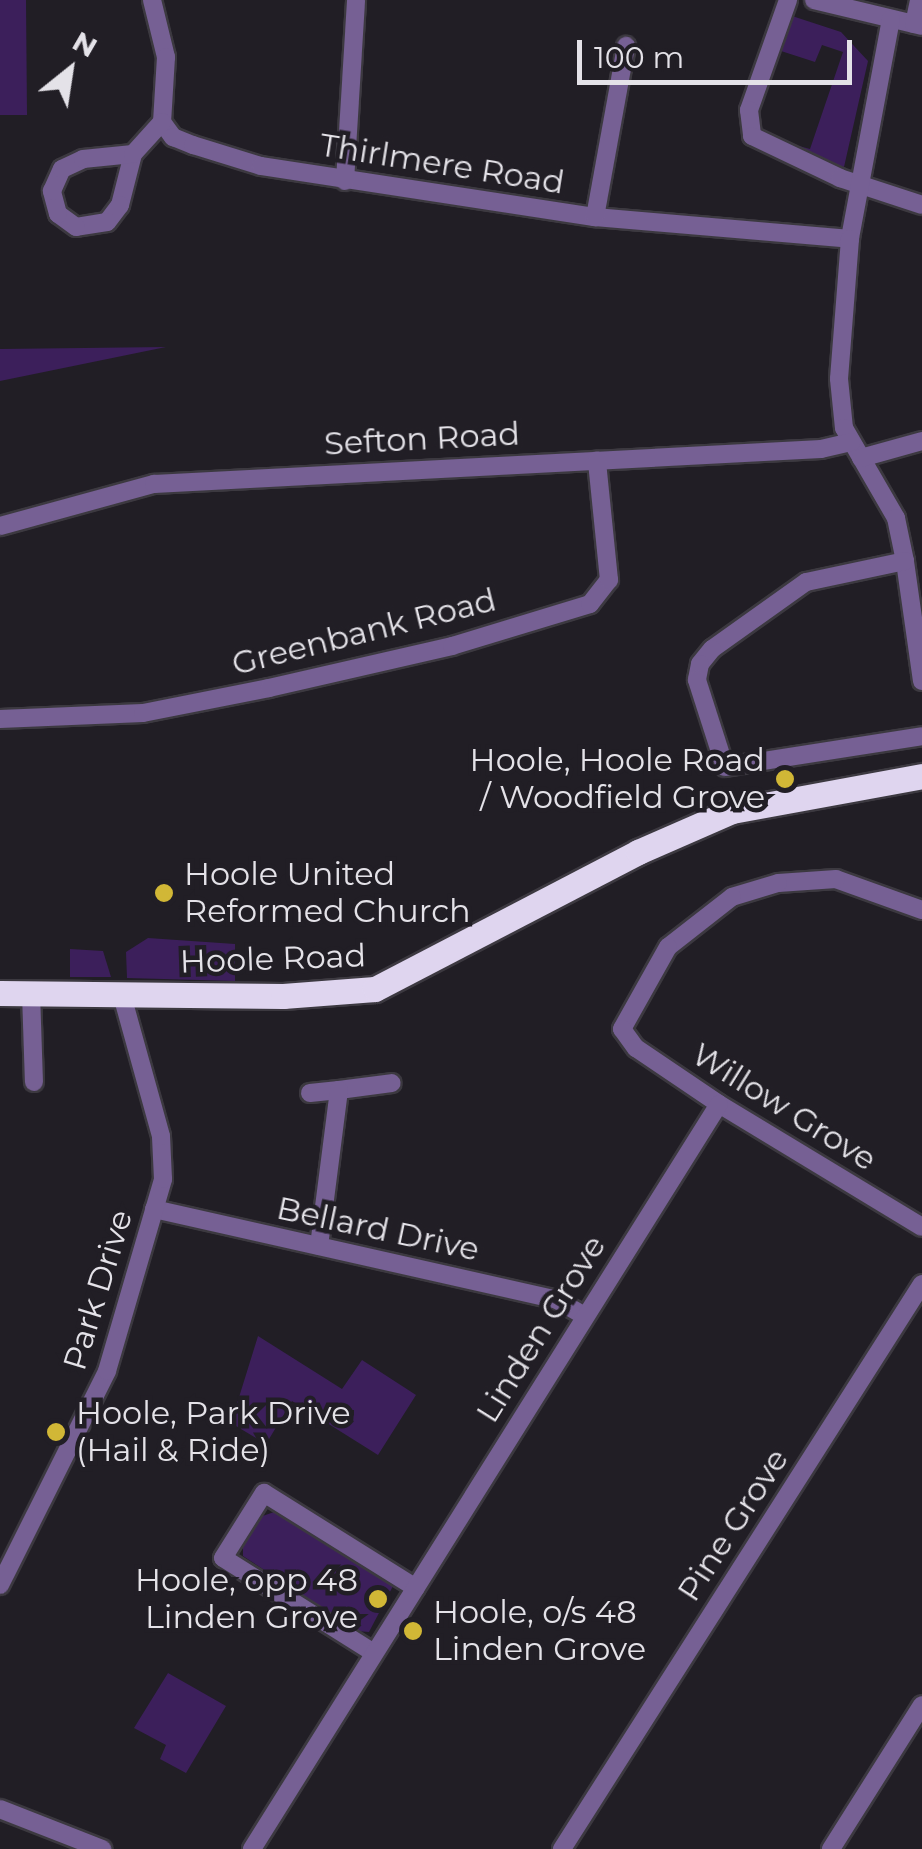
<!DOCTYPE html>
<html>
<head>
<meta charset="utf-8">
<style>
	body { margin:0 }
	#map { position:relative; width:922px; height:1849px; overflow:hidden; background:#211e25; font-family:Montserrat,sans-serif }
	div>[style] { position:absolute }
	.green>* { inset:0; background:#3c1f5b }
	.roads { filter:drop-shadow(2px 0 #3c3940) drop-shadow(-2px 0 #3c3940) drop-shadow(0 2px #3c3940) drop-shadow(0 -2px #3c3940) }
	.minor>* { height:18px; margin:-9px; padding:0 9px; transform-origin:9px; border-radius:9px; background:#766094 }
	.highway>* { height:25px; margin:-12.5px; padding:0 12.5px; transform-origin:12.5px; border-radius:12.5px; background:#dfd5ef }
	.dots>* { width:28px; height:28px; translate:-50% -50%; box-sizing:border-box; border:5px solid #211e25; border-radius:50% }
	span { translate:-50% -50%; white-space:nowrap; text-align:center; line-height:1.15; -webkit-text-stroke:9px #211e25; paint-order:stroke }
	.street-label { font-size:32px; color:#e4e2e8 }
	.poi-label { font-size:32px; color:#e4e2e8 }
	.right { translate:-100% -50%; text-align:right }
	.left { translate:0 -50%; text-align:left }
	.north { position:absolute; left:20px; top:20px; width:100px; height:100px; -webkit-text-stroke:8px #211e25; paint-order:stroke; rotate:30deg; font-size:28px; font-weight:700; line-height:40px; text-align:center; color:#e4e2e8 }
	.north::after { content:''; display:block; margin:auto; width:35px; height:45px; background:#e4e2e8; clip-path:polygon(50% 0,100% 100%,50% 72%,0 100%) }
	.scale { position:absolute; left:577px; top:40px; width:275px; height:45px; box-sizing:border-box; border:5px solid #e4e2e8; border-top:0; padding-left:12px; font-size:30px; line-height:35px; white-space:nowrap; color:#e4e2e8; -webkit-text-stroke:8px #211e25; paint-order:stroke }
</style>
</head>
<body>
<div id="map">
	<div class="green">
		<i style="clip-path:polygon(0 0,26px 0,27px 115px,0 115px)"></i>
		<i style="clip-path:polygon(789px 15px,841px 32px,868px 61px,844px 167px,797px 154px,799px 146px,810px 149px,843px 52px,822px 45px,815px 62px,781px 51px,771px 65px)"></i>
		<i style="clip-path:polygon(166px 347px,0 381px,0 349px)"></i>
		<i style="clip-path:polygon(148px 938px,235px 944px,235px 981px,127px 978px,126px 952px)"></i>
		<i style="clip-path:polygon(70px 949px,103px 951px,111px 977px,70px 977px)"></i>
		<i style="clip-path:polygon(258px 1336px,342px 1389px,362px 1360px,416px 1395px,378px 1455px,292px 1401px,266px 1444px,231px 1423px)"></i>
		<i style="clip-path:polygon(274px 1512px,393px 1586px,369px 1632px,357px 1631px,243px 1556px,243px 1539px,257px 1518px)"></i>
		<i style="clip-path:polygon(168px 1673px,226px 1706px,186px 1773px,160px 1759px,166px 1745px,134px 1728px)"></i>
	</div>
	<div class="roads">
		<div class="minor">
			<i style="left:152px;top:0;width:59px;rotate:76.2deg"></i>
			<i style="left:166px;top:57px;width:65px;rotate:93.5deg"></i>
			<i style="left:162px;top:122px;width:19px;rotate:54deg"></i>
			<i style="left:173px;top:137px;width:22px;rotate:22deg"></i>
			<i style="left:193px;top:145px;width:71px;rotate:17.2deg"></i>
			<i style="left:261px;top:166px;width:338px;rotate:8.7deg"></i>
			<i style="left:595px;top:217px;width:256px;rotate:4.9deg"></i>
			<i style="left:788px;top:0;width:117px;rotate:109.5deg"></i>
			<i style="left:749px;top:110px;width:26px;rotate:83deg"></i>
			<i style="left:752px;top:136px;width:98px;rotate:25.5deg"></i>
			<i style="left:840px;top:178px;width:86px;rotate:18.2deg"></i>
			<i style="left:814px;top:0;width:111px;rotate:13.5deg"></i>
			<i style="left:891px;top:19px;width:224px;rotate:100.6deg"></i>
			<i style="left:850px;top:239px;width:140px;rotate:94.5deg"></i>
			<i style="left:839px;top:379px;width:49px;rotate:84.2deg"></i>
			<i style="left:844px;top:428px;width:104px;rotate:60deg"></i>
			<i style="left:896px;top:518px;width:44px;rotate:78.2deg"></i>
			<i style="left:914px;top:24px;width:25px;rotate:-78deg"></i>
			<i style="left:133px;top:154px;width:53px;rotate:104.3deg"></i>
			<i style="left:120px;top:205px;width:21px;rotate:127deg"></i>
			<i style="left:107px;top:222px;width:31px;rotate:171deg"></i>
			<i style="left:76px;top:227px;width:22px;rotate:-144deg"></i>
			<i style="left:58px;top:214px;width:24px;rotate:-105deg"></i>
			<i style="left:52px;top:191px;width:24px;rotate:-66deg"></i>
			<i style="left:62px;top:169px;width:23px;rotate:-25deg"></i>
			<i style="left:83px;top:159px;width:50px;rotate:-5.7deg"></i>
			<i style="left:133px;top:154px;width:43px;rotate:-47.8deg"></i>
			<i style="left:345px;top:181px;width:181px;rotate:-86.5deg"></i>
			<i style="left:595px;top:217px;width:174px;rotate:-79.7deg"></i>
			<i style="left:861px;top:458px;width:63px;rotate:-15.6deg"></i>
			<i style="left:0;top:526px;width:160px;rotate:-15.3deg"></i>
			<i style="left:154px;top:484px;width:668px;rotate:-3deg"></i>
			<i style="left:821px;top:449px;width:31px;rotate:-13deg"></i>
			<i style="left:922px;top:681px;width:121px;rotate:-98.1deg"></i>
			<i style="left:905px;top:561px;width:101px;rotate:168deg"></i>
			<i style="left:806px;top:582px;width:115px;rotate:144.5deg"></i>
			<i style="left:712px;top:649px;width:19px;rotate:129deg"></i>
			<i style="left:700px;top:664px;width:16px;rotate:101deg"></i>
			<i style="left:697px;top:680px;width:91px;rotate:72.2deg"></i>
			<i style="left:725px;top:767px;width:199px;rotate:-8.9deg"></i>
			<i style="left:0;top:719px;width:143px;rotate:-2.4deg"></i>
			<i style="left:143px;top:713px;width:128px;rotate:-11.2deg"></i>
			<i style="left:269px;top:688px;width:188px;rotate:-12.9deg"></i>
			<i style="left:452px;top:646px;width:144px;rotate:-16.9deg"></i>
			<i style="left:590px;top:604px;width:31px;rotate:-52deg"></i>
			<i style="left:609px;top:580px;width:120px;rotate:-95.8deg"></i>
			<i style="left:922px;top:910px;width:91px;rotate:-160.2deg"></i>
			<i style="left:836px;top:879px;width:58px;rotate:176.1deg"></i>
			<i style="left:778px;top:883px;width:48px;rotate:163.1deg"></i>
			<i style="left:732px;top:897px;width:81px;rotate:142deg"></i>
			<i style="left:668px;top:947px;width:94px;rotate:119.3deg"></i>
			<i style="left:622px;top:1029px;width:24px;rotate:54deg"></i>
			<i style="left:636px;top:1048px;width:100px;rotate:34deg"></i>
			<i style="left:719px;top:1104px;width:237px;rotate:31.2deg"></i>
			<i style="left:31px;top:993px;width:89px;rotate:88.1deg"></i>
			<i style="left:339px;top:1090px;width:53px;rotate:-7.5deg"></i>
			<i style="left:310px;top:1093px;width:29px;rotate:-6deg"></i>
			<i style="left:339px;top:1090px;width:157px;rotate:97.3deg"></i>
			<i style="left:154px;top:1209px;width:413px;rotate:12.7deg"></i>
			<i style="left:557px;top:1300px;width:32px;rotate:30deg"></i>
			<i style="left:0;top:1585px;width:239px;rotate:-63.4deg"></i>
			<i style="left:107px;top:1371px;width:200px;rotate:-73.7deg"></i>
			<i style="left:163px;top:1179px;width:43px;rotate:-92.7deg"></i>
			<i style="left:161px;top:1136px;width:146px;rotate:-105.5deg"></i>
			<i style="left:374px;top:1653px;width:178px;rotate:-147.8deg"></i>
			<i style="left:223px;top:1558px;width:77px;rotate:-57.8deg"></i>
			<i style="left:264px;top:1493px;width:179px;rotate:32deg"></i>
			<i style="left:0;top:1809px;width:110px;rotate:21.4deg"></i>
			<i style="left:252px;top:1849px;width:879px;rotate:-57.92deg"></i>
			<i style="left:562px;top:1849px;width:670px;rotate:-57.5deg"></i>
			<i style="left:831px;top:1849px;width:170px;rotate:-57.7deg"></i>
		</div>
		<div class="highway">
			<i style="left:0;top:993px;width:283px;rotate:0.6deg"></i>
			<i style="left:283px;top:996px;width:92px;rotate:-4.4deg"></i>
			<i style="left:375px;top:989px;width:297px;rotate:-27.5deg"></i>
			<i style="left:638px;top:852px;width:103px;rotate:-23.6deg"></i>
			<i style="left:732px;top:811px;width:193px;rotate:-10.4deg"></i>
		</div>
	</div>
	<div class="dots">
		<i style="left:785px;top:779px;background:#d1b736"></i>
		<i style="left:164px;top:893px;background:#d1b736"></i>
		<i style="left:56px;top:1432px;background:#d1b736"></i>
		<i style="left:378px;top:1599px;background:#d1b736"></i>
		<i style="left:413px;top:1631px;background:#d1b736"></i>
	</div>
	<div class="street-label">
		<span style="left:442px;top:164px;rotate:9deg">Thirlmere Road</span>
		<span style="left:422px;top:439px;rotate:-3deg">Sefton Road</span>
		<span style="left:364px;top:632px;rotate:-14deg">Greenbank Road</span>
		<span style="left:273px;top:959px;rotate:-2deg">Hoole Road</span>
		<span style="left:784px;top:1107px;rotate:32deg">Willow Grove</span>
		<span style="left:378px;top:1229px;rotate:12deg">Bellard Drive</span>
		<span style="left:98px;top:1290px;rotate:-73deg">Park Drive</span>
		<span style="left:541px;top:1329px;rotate:-58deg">Linden Grove</span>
		<span style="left:733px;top:1525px;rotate:-57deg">Pine Grove</span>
	</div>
	<div class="poi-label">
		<span class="right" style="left:765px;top:779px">Hoole, Hoole Road<br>/ Woodfield Grove</span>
		<span class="left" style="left:184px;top:893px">Hoole United<br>Reformed Church</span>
		<span class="left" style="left:76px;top:1432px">Hoole, Park Drive<br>(Hail &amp; Ride)</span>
		<span class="right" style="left:358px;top:1599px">Hoole, opp 48<br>Linden Grove</span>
		<span class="left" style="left:433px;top:1631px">Hoole, o/s 48<br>Linden Grove</span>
	</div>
	<div class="north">N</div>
	<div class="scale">100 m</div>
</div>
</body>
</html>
